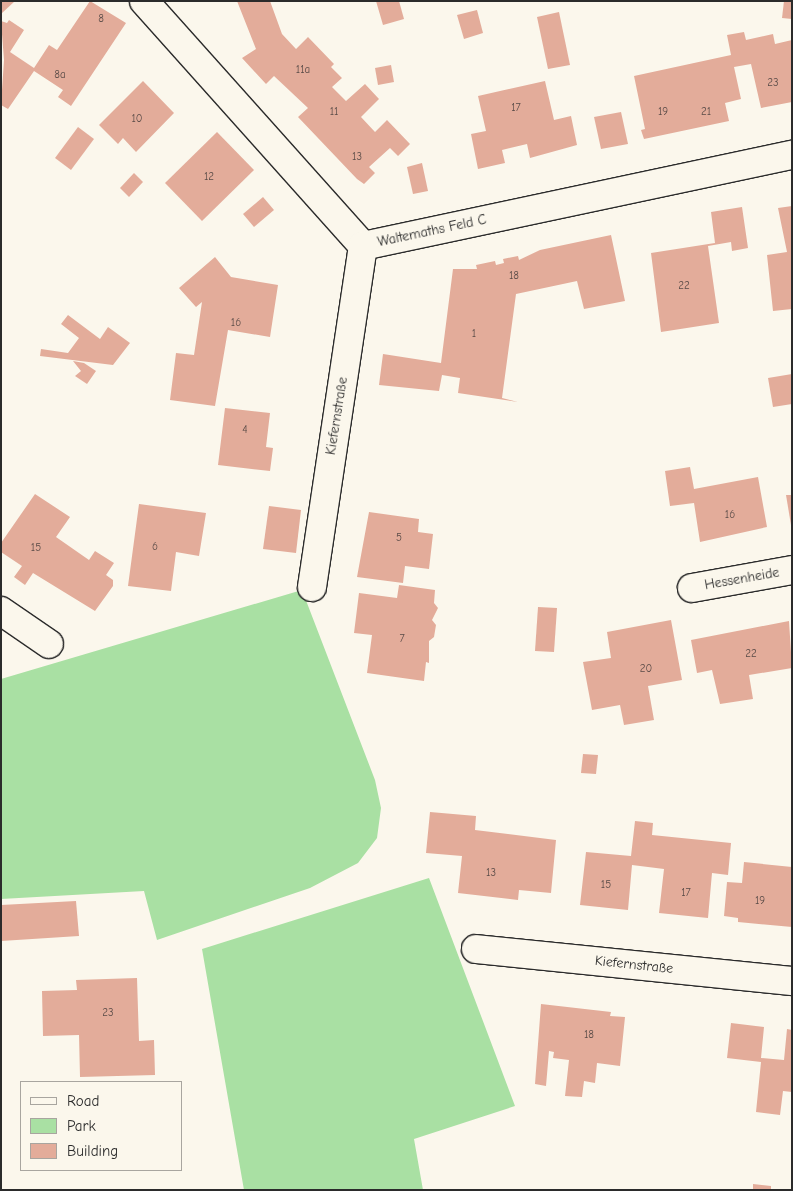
<!DOCTYPE html>
<html>
<head>
<meta charset="utf-8">
<style>
	body { margin:0 }
	#map { position:relative; width:793px; height:1191px; overflow:hidden; background:#fbf7ec; font-family:"Comic Neue",sans-serif }
	div>[style] { position:absolute }
	.green>* { inset:0; background:#a9e0a3 }
	.building>* { inset:0; background:#e3ac9a }
	.roads { filter:drop-shadow(1px 0 #2b2b2b) drop-shadow(-1px 0 #2b2b2b) drop-shadow(0 1px #2b2b2b) drop-shadow(0 -1px #2b2b2b) }
	.minor>* { height:28px; margin:-14px; padding:0 14px; transform-origin:14px; border-radius:14px; background:#fbf7ec }
	span { translate:-50% -50%; white-space:nowrap; text-align:center; line-height:1.15; -webkit-text-stroke:4px #fbf7ec; paint-order:stroke }
	.number-label { font-size:11px; color:#594b47 }
	.number-label span { -webkit-text-stroke-width:0 }
	.street-label { font-size:14px; color:#2b2b2b }
	.frame { position:absolute; inset:0; border:2px solid #2b2b2b; pointer-events:none }
	.legend { position:absolute; left:20px; top:1081px; width:162px; height:90px; box-sizing:border-box; background:#fbf7ec; border:1px solid #a8a59f; margin:0; padding:6px 9px; list-style:none; font-size:15px; color:#2b2b2b }
	.legend li { display:flex; align-items:center; gap:10px; height:25px }
	.legend b { width:25px; border:1px solid #a8a59f }
</style>
</head>
<body>
<div id="map">
	<div class="green">
		<i style="clip-path:polygon(302px 590px,375px 780px,381px 808px,377px 838px,358px 863px,310px 888px,157px 940px,144px 891px,1px 899px,1px 679px)"></i>
		<i style="clip-path:polygon(429px 878px,515px 1106px,414px 1139px,423px 1190px,244px 1190px,202px 949px)"></i>
	</div>
	<div class="building">
		<i style="clip-path:polygon(1px 1px,15px 1px,1px 14px)"></i>
		<i style="clip-path:polygon(90px 1px,126px 23px,71px 106px,58px 97px,63px 90px,34px 71px,8px 109px,1px 105px,4px 60px,1px 21px,7px 23px,9px 20px,24px 30px,10px 52px,34px 68px,49px 45px,57px 50px)"></i>
		<i style="clip-path:polygon(237px 1px,270px 1px,282px 34px,296px 49px,308px 37px,334px 64px,331px 67px,342px 78px,332px 87px,346px 101px,365px 84px,379px 99px,361px 117px,375px 132px,387px 120px,410px 144px,398px 156px,390px 148px,369px 167px,375px 173px,364px 184px,357px 179px,298px 117px,308px 108px,274px 76px,266px 84px,242px 58px,256px 49px)"></i>
		<i style="clip-path:polygon(376px 1px,399px 1px,404px 19px,383px 25px)"></i>
		<i style="clip-path:polygon(784px 1px,792px 1px,792px 19px,782px 18px)"></i>
		<i style="clip-path:polygon(477px 10px,483px 33px,464px 39px,457px 15px)"></i>
		<i style="clip-path:polygon(559px 12px,570px 65px,548px 69px,537px 17px)"></i>
		<i style="clip-path:polygon(744px 32px,746px 40px,773px 34px,775px 44px,792px 40px,792px 102px,761px 108px,751px 64px,734px 67px,741px 99px,725px 103px,729px 121px,644px 139px,641px 130px,645px 129px,634px 76px,731px 55px,727px 35px)"></i>
		<i style="clip-path:polygon(391px 65px,394px 82px,378px 85px,375px 68px)"></i>
		<i style="clip-path:polygon(143px 81px,174px 113px,136px 152px,123px 138px,118px 144px,99px 125px)"></i>
		<i style="clip-path:polygon(545px 81px,554px 120px,571px 116px,577px 145px,530px 158px,527px 144px,502px 150px,505px 163px,478px 169px,471px 134px,486px 131px,478px 96px)"></i>
		<i style="clip-path:polygon(621px 112px,628px 144px,601px 149px,594px 117px)"></i>
		<i style="clip-path:polygon(78px 127px,94px 139px,71px 170px,55px 158px)"></i>
		<i style="clip-path:polygon(217px 132px,254px 170px,202px 221px,165px 183px)"></i>
		<i style="clip-path:polygon(422px 163px,428px 191px,413px 194px,407px 167px)"></i>
		<i style="clip-path:polygon(134px 173px,143px 182px,129px 197px,120px 188px)"></i>
		<i style="clip-path:polygon(263px 197px,274px 210px,254px 227px,243px 214px)"></i>
		<i style="clip-path:polygon(792px 206px,792px 309px,773px 311px,767px 255px,787px 252px,778px 208px)"></i>
		<i style="clip-path:polygon(742px 207px,748px 248px,732px 251px,731px 242px,708px 246px,719px 323px,661px 332px,651px 253px,715px 243px,711px 212px)"></i>
		<i style="clip-path:polygon(611px 235px,625px 301px,584px 309px,577px 281px,516px 294px,502px 398px,518px 402px,458px 393px,460px 378px,442px 375px,439px 391px,379px 385px,383px 354px,441px 363px,453px 269px,477px 269px,476px 265px,495px 261px,496px 265px,504px 263px,503px 259px,518px 256px,519px 260px,540px 250px)"></i>
		<i style="clip-path:polygon(215px 257px,231px 277px,278px 285px,270px 337px,228px 330px,215px 406px,170px 400px,176px 353px,194px 355px,202px 302px,196px 307px,179px 288px)"></i>
		<i style="clip-path:polygon(68px 315px,100px 339px,108px 327px,130px 343px,113px 365px,40px 356px,41px 349px,68px 353px,79px 338px,61px 324px)"></i>
		<i style="clip-path:polygon(73px 361px,84px 363px,96px 371px,87px 384px,75px 376px,81px 371px)"></i>
		<i style="clip-path:polygon(792px 374px,792px 404px,773px 407px,768px 378px)"></i>
		<i style="clip-path:polygon(225px 408px,270px 413px,266px 447px,273px 448px,270px 471px,218px 465px)"></i>
		<i style="clip-path:polygon(690px 467px,694px 489px,758px 477px,767px 527px,700px 542px,694px 503px,670px 506px,665px 471px)"></i>
		<i style="clip-path:polygon(35px 494px,70px 517px,56px 537px,89px 560px,95px 551px,114px 563px,106px 575px,113px 580px,113px 586px,95px 611px,33px 573px,25px 585px,14px 577px,22px 566px,1px 552px,1px 543px)"></i>
		<i style="clip-path:polygon(786px 495px,792px 495px,792px 525px,791px 525px)"></i>
		<i style="clip-path:polygon(139px 504px,206px 513px,199px 556px,176px 552px,171px 591px,128px 586px)"></i>
		<i style="clip-path:polygon(269px 506px,301px 510px,296px 553px,263px 549px)"></i>
		<i style="clip-path:polygon(369px 512px,419px 519px,418px 532px,433px 534px,429px 569px,405px 566px,403px 583px,357px 577px)"></i>
		<i style="clip-path:polygon(399px 585px,435px 590px,434px 603px,438px 608px,432px 620px,436px 625px,434px 637px,429px 641px,429px 663px,426px 662px,424px 681px,367px 673px,372px 635px,354px 633px,359px 593px,397px 598px)"></i>
		<i style="clip-path:polygon(538px 607px,557px 608px,554px 652px,535px 651px)"></i>
		<i style="clip-path:polygon(671px 620px,682px 680px,648px 686px,654px 720px,624px 725px,620px 705px,592px 710px,583px 662px,611px 658px,607px 632px)"></i>
		<i style="clip-path:polygon(789px 621px,792px 668px,749px 675px,753px 699px,720px 704px,712px 670px,697px 673px,691px 640px)"></i>
		<i style="clip-path:polygon(583px 754px,598px 755px,596px 774px,581px 773px)"></i>
		<i style="clip-path:polygon(430px 812px,476px 816px,475px 830px,556px 840px,551px 893px,519px 890px,518px 900px,458px 893px,462px 856px,426px 853px)"></i>
		<i style="clip-path:polygon(635px 821px,653px 823px,652px 835px,731px 843px,728px 875px,712px 873px,708px 918px,659px 913px,664px 869px,632px 865px,628px 910px,580px 905px,586px 852px,631px 856px)"></i>
		<i style="clip-path:polygon(744px 862px,792px 867px,792px 927px,738px 922px,738px 918px,724px 916px,727px 882px,742px 883px)"></i>
		<i style="clip-path:polygon(76px 901px,79px 936px,1px 941px,1px 905px)"></i>
		<i style="clip-path:polygon(137px 978px,139px 1041px,154px 1040px,155px 1075px,80px 1077px,79px 1035px,43px 1036px,42px 991px,77px 990px,76px 980px)"></i>
		<i style="clip-path:polygon(541px 1004px,611px 1012px,610px 1016px,625px 1017px,620px 1066px,597px 1063px,595px 1083px,584px 1081px,582px 1097px,565px 1096px,569px 1060px,553px 1058px,554px 1052px,549px 1051px,546px 1086px,535px 1084px)"></i>
		<i style="clip-path:polygon(731px 1023px,764px 1027px,761px 1058px,784px 1060px,787px 1029px,792px 1030px,792px 1092px,783px 1091px,780px 1115px,756px 1112px,761px 1062px,727px 1058px)"></i>
		<i style="clip-path:polygon(753px 1184px,771px 1186px,771px 1190px,753px 1190px)"></i>
	</div>
	<div class="roads">
		<div class="minor">
			<i style="left:144px;top:1px;width:329px;rotate:48.2deg"></i>
			<i style="left:363px;top:246px;width:439px;rotate:-12deg"></i>
			<i style="left:312px;top:587px;width:345px;rotate:-81.5deg"></i>
			<i style="left:692px;top:588px;width:102px;rotate:-10.2deg"></i>
			<i style="left:1px;top:611px;width:58px;rotate:34.5deg"></i>
			<i style="left:476px;top:949px;width:318px;rotate:5.8deg"></i>
		</div>
	</div>
	<div class="number-label">
		<span style="left:101px;top:19px">8</span>
		<span style="left:303px;top:70px">11a</span>
		<span style="left:60px;top:75px">8a</span>
		<span style="left:773px;top:83px">23</span>
		<span style="left:516px;top:108px">17</span>
		<span style="left:334px;top:112px">11</span>
		<span style="left:663px;top:112px">19</span>
		<span style="left:706px;top:112px">21</span>
		<span style="left:137px;top:119px">10</span>
		<span style="left:357px;top:157px">13</span>
		<span style="left:209px;top:177px">12</span>
		<span style="left:514px;top:276px">18</span>
		<span style="left:684px;top:286px">22</span>
		<span style="left:236px;top:323px">16</span>
		<span style="left:474px;top:334px">1</span>
		<span style="left:245px;top:430px">4</span>
		<span style="left:730px;top:515px">16</span>
		<span style="left:399px;top:538px">5</span>
		<span style="left:155px;top:547px">6</span>
		<span style="left:36px;top:548px">15</span>
		<span style="left:402px;top:639px">7</span>
		<span style="left:751px;top:654px">22</span>
		<span style="left:646px;top:669px">20</span>
		<span style="left:491px;top:873px">13</span>
		<span style="left:606px;top:885px">15</span>
		<span style="left:686px;top:893px">17</span>
		<span style="left:760px;top:901px">19</span>
		<span style="left:108px;top:1013px">23</span>
		<span style="left:589px;top:1035px">18</span>
	</div>
	<div class="street-label">
		<span style="left:432px;top:231px;rotate:-12deg">Waltemaths Feld C</span>
		<span style="left:337px;top:416px;rotate:-81deg">Kiefernstraße</span>
		<span style="left:742px;top:579px;rotate:-10deg">Hessenheide</span>
		<span style="left:634px;top:965px;rotate:6deg">Kiefernstraße</span>
	</div>
	<div class="frame"></div>
	<ul class="legend">
	<li><b style="height:6px;background:#fbf7ec"></b>Road</li>
	<li><b style="height:14px;background:#a9e0a3"></b>Park</li>
	<li><b style="height:14px;background:#e3ac9a"></b>Building</li>
	</ul>
</div>
</body>
</html>
